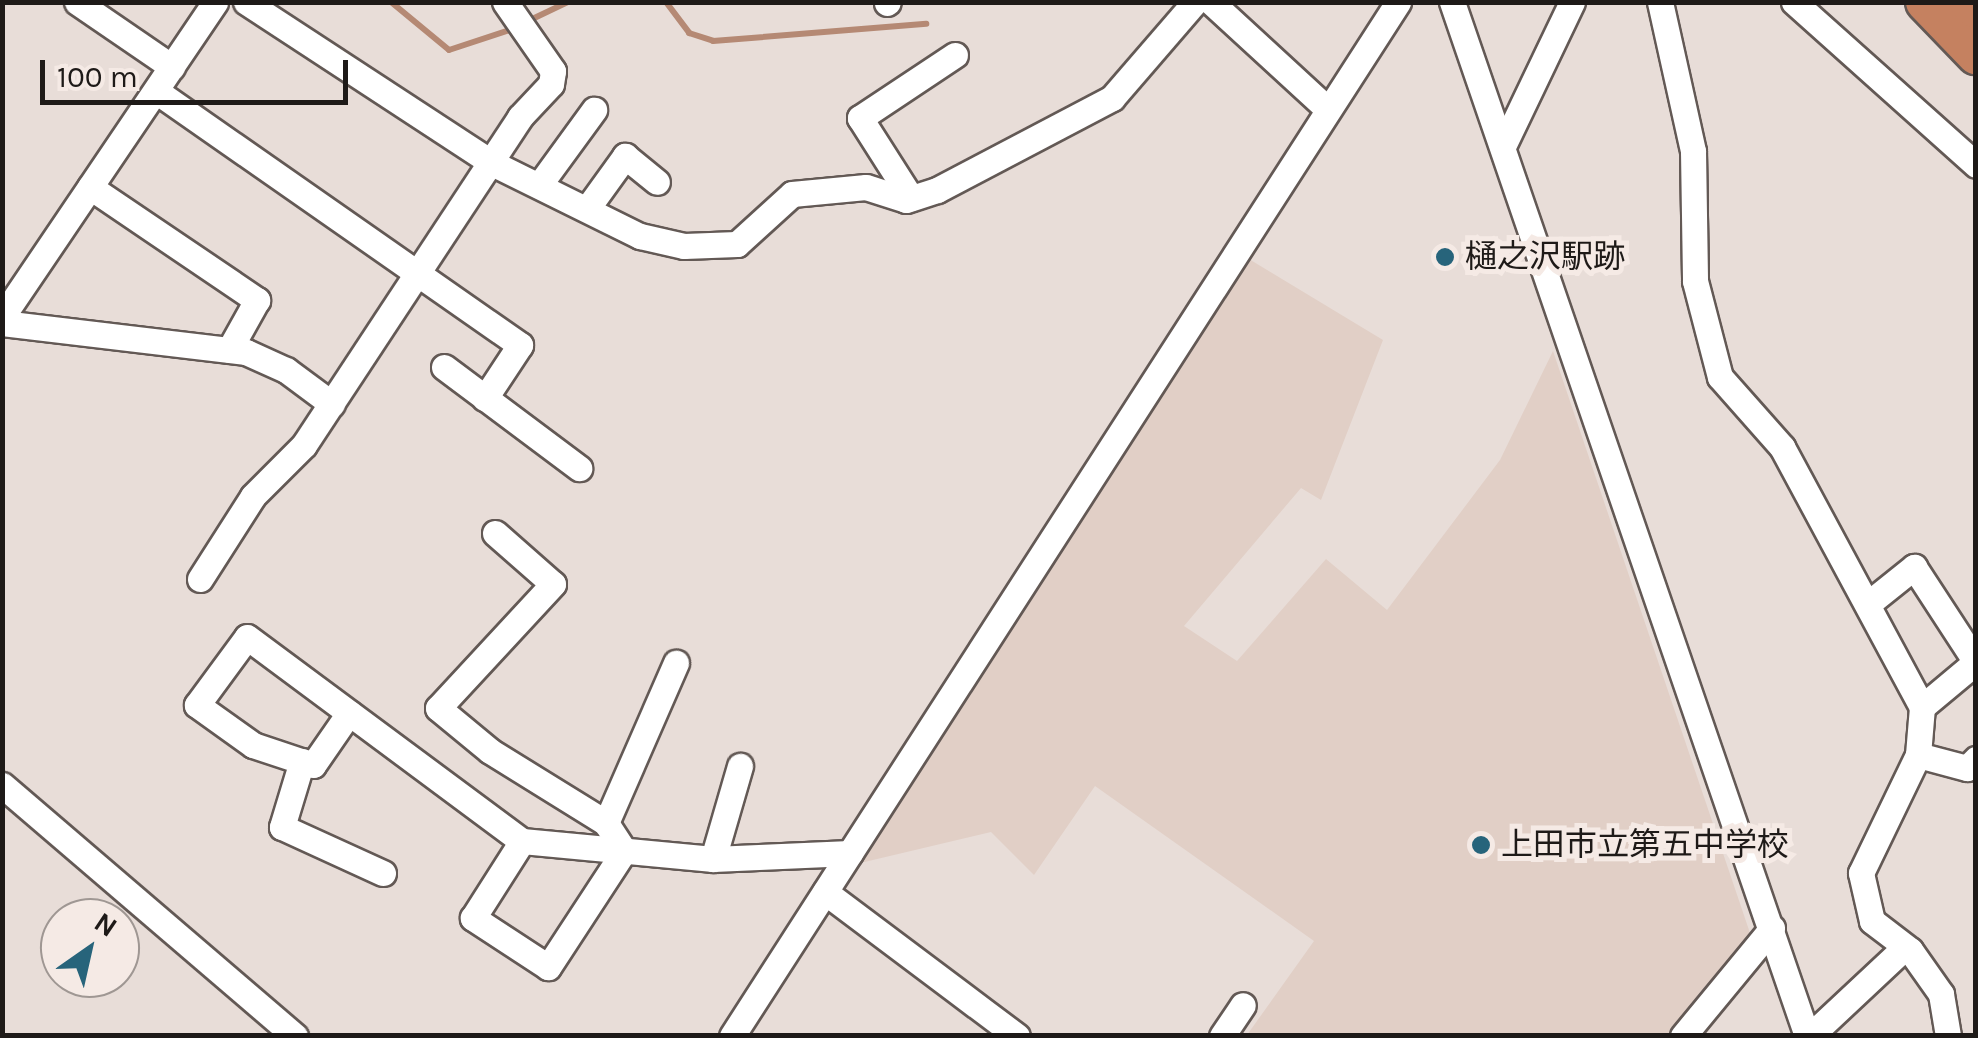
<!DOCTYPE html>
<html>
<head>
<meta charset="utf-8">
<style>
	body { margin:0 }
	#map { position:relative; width:1978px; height:1038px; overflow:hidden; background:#e8ddd8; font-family:Karla,"Noto Sans JP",sans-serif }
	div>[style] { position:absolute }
	.built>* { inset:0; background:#e1cfc6 }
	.stream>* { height:6px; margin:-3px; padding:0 3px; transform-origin:3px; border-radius:3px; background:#b58974 }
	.roads { filter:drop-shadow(2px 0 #635955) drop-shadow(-2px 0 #635955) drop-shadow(0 2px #635955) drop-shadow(0 -2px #635955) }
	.minor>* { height:25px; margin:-12.5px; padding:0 12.5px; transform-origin:12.5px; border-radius:12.5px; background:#fff }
	.highway>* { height:38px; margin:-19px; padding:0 19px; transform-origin:19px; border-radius:19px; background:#c58160 }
	.dots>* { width:28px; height:28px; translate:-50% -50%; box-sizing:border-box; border:5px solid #f5eae5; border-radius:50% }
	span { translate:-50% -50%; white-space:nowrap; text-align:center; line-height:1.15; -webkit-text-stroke:10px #f5eae5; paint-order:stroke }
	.poi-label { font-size:32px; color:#1e1a18 }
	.left { translate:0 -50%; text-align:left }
	.frame { position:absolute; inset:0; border:5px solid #1e1a18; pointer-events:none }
	.north { position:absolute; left:40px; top:898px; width:100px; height:100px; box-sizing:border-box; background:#f5eae5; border:2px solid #9f9793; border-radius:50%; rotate:34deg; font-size:28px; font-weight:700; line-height:40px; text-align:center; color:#1e1a18 }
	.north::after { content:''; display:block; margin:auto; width:35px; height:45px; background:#27647b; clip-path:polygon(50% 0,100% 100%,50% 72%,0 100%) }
	.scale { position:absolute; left:40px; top:60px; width:308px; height:45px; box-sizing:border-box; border:5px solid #1e1a18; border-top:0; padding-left:12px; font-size:30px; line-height:35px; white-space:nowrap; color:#1e1a18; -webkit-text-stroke:8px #f5eae5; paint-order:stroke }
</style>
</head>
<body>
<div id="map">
	<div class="built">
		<i style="clip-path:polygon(1244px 256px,1383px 340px,1321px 500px,1301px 488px,1184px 626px,1237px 661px,1326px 559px,1387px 610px,1500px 460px,1553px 351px,1751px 936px,1670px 1035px,1247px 1035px,1314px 941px,1095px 786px,1034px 875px,991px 832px,856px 864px)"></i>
	</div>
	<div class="stream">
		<i style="left:391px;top:2px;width:75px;rotate:39.6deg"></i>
		<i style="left:449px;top:50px;width:67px;rotate:-18.2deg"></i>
		<i style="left:666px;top:2px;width:39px;rotate:53deg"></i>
		<i style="left:689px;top:33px;width:25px;rotate:18deg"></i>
		<i style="left:713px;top:41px;width:214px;rotate:-4.6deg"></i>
		<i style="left:528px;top:21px;width:44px;rotate:-25.4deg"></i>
	</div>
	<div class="roads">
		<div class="minor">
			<i style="left:77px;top:2px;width:115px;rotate:34.4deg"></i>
			<i style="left:246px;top:2px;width:294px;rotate:33.2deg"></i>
			<i style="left:492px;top:163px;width:165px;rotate:26.3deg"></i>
			<i style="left:640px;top:236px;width:45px;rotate:12.8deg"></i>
			<i style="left:684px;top:246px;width:53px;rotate:-2.2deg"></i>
			<i style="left:737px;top:244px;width:74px;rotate:-42.3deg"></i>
			<i style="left:792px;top:194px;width:74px;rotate:-5.4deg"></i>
			<i style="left:866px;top:187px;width:42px;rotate:18deg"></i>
			<i style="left:906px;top:200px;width:33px;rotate:-18deg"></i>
			<i style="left:937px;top:190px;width:198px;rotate:-27.7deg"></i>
			<i style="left:1112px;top:98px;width:127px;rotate:-49.2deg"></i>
			<i style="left:1211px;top:2px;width:155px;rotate:42.6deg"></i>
			<i style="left:1452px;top:2px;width:1093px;rotate:71.05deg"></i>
			<i style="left:1660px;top:2px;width:153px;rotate:77.5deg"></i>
			<i style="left:1693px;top:151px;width:130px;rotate:89.1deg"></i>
			<i style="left:1695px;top:281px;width:99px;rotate:75.4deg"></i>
			<i style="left:1720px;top:377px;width:94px;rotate:48.5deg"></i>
			<i style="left:1782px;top:447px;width:295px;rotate:61.7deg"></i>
			<i style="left:1922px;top:707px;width:48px;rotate:94.8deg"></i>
			<i style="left:1918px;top:755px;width:131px;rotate:115.8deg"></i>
			<i style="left:1861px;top:873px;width:49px;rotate:77.1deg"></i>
			<i style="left:1872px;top:921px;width:48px;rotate:37.3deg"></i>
			<i style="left:1910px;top:950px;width:54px;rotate:54.8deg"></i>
			<i style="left:1941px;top:994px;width:43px;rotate:80.5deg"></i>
			<i style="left:1794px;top:2px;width:244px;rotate:41.8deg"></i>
			<i style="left:887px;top:3px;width:1px;rotate:-45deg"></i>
			<i style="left:156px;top:91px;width:444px;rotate:34.9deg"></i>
			<i style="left:520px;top:345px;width:64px;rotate:123.4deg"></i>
			<i style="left:1504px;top:144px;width:157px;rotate:-64.4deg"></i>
			<i style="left:540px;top:184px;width:92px;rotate:-53.9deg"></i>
			<i style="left:90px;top:187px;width:202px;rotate:34.1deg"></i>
			<i style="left:257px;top:300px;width:57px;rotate:119.2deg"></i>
			<i style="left:911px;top:198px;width:95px;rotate:-122.5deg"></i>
			<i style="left:860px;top:118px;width:114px;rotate:-33.6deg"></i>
			<i style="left:589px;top:206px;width:62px;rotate:-54.2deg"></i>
			<i style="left:625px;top:156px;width:41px;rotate:39.1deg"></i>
			<i style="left:2px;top:317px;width:380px;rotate:-55.9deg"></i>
			<i style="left:2px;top:323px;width:246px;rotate:6.8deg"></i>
			<i style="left:246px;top:352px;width:44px;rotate:24.2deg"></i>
			<i style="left:286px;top:370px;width:57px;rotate:36.5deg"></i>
			<i style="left:444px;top:367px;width:169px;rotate:36.8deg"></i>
			<i style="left:495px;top:533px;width:77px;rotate:41.3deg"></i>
			<i style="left:553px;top:584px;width:169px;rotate:132.8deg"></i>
			<i style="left:438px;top:708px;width:67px;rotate:39.6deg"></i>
			<i style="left:490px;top:751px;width:137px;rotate:31.8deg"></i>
			<i style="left:606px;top:823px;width:33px;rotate:57deg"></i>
			<i style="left:624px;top:851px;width:139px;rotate:123.2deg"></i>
			<i style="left:548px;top:967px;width:90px;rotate:-146.8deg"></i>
			<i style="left:473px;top:918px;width:91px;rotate:-57.5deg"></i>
			<i style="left:200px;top:579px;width:98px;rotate:-57.4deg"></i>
			<i style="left:253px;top:496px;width:72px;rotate:-45deg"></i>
			<i style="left:304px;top:445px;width:393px;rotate:-56.6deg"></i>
			<i style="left:520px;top:117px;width:45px;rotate:-46.8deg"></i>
			<i style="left:551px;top:84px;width:13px;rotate:-81deg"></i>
			<i style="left:553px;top:71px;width:84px;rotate:-124.8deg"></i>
			<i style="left:1869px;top:603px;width:58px;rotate:-38.7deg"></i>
			<i style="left:1914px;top:567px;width:113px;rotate:56.9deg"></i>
			<i style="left:1922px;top:707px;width:70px;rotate:-39.8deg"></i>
			<i style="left:349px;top:713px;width:63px;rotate:124.7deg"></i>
			<i style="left:313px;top:765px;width:63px;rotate:-161.6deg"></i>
			<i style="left:253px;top:745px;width:69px;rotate:-144.5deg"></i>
			<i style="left:197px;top:705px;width:84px;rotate:-53.7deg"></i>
			<i style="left:247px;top:637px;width:342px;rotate:36.6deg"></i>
			<i style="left:522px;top:841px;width:192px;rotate:5.4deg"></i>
			<i style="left:713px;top:859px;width:137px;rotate:-2.5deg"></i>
			<i style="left:1918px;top:755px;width:51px;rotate:14.9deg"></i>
			<i style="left:1967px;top:768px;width:13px;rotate:-45deg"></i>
			<i style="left:302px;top:761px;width:69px;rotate:106.9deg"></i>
			<i style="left:282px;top:827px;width:111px;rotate:24.5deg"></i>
			<i style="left:2px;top:785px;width:386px;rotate:40.6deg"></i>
			<i style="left:606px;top:823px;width:175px;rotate:-66.4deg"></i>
			<i style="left:713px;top:859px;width:97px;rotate:-73.8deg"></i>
			<i style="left:825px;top:892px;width:240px;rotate:36.9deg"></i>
			<i style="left:732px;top:1036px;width:1230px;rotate:-57.21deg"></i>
			<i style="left:1222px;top:1036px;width:37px;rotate:-56deg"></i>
			<i style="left:1683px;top:1036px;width:140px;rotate:-50.5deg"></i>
			<i style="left:1810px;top:1036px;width:130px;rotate:-43.1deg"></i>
		</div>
		<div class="highway">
			<i style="left:1925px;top:2px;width:74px;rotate:46.1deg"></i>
			<i style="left:1969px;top:2px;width:10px;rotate:45deg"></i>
		</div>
	</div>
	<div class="dots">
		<i style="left:1445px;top:257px;background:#27647b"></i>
		<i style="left:1481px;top:845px;background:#27647b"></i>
	</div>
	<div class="poi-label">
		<span class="left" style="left:1465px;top:257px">樋之沢駅跡</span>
		<span class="left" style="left:1501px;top:845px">上田市立第五中学校</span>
	</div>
	<div class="frame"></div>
	<div class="north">N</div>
	<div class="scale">100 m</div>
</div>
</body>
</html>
